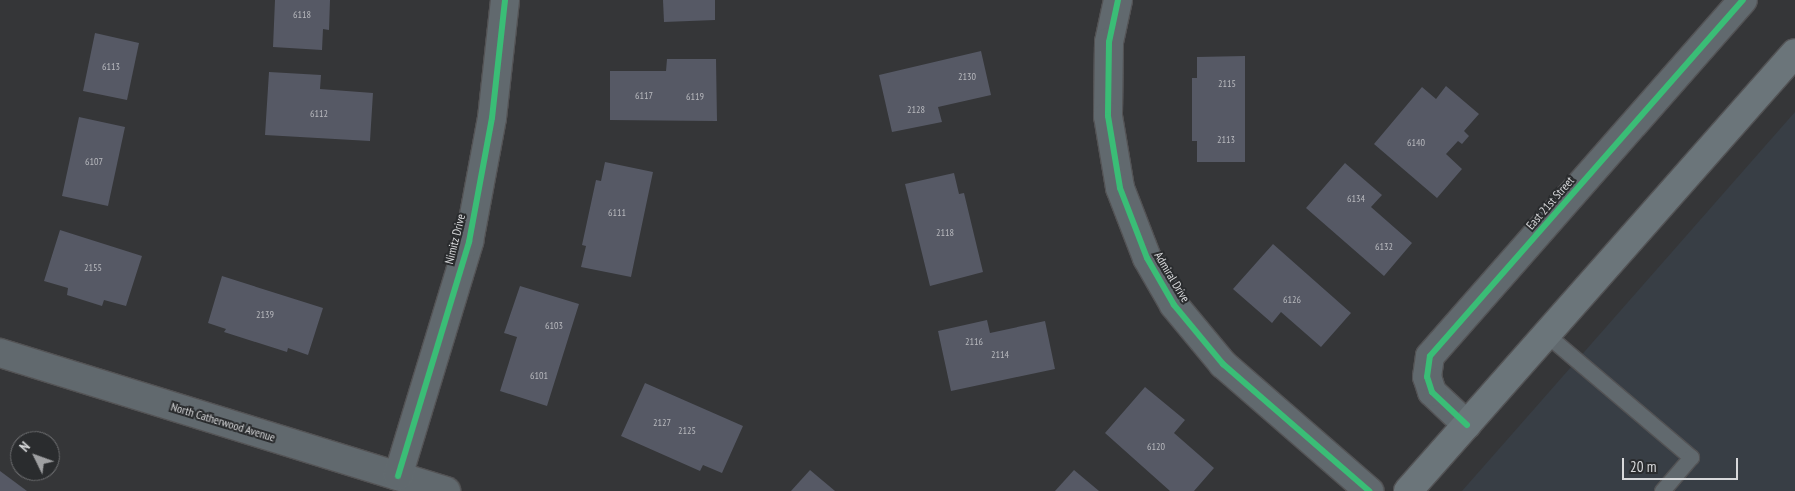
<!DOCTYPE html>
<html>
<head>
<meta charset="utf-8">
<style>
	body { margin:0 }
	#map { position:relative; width:1795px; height:491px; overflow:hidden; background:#353638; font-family:"PT Sans Narrow",sans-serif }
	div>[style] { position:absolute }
	.built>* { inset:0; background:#383e45 }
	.building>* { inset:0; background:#565965 }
	.roads { filter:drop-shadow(1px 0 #535355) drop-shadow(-1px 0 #535355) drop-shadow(0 1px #535355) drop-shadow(0 -1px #535355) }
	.service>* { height:15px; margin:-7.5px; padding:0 7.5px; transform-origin:7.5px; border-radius:7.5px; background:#61696e }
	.minor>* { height:28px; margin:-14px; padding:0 14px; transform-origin:14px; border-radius:14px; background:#61696e }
	.secondary>* { height:28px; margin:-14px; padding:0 14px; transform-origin:14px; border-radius:14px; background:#6b757a }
	.cycleway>* { height:6px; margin:-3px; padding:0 3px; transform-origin:3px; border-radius:3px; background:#3abd76 }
	span { translate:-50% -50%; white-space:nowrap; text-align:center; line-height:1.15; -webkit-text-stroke:4px #2a2c2e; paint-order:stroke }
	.number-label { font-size:10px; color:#b8b9be }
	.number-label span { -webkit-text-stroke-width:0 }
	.street-label { font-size:12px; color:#d8d9db }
	.north { position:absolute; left:10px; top:431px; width:50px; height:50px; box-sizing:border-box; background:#2a2c2e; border:1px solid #707173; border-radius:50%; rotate:312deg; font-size:14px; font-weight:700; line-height:20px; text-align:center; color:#d8d9db }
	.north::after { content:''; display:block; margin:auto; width:18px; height:22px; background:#9fa0a2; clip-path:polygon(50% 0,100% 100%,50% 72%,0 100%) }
	.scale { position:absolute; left:1622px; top:458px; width:116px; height:22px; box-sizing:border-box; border:2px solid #d8d9db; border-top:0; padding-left:6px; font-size:15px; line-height:18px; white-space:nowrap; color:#d8d9db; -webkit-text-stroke:4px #2a2c2e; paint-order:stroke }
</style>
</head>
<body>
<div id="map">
	<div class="built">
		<i style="clip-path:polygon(1795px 112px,1795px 491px,1462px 491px)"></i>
	</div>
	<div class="building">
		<i style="clip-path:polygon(275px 0,330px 0,329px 30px,323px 29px,322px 50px,273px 47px)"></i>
		<i style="clip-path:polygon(663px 0,715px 0,715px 20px,664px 22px)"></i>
		<i style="clip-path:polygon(95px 33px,139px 43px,127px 100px,83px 91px)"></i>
		<i style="clip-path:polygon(981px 51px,991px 95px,938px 107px,942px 122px,892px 132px,879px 75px)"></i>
		<i style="clip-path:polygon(1245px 56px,1245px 162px,1197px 162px,1197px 141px,1192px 141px,1192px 78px,1197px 78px,1197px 57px)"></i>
		<i style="clip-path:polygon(667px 59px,716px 59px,717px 121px,610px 120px,610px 71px,666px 71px)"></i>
		<i style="clip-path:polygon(269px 72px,321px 75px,320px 89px,373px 93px,370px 141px,265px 135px)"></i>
		<i style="clip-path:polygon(1446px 86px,1479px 114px,1464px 131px,1469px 136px,1462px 144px,1458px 141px,1446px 154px,1462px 169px,1437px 198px,1374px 144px,1422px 87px,1436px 99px)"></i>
		<i style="clip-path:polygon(79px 117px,125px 127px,108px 206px,62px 196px)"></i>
		<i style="clip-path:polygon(605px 162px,653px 172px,631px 277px,581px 267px,586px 246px,582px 245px,596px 180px,601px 181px)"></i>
		<i style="clip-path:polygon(1345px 163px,1382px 195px,1371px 207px,1412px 243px,1384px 276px,1306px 208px)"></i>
		<i style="clip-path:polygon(954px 173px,959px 194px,964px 193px,983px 272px,930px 286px,905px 184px)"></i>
		<i style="clip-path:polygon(60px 230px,142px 256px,126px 306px,104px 300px,102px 306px,67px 295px,68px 288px,44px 281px)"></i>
		<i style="clip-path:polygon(1273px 244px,1351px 313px,1321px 347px,1281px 312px,1272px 323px,1233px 289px)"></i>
		<i style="clip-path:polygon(222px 276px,323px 308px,308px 355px,288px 348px,287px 352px,224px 332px,226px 329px,208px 323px)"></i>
		<i style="clip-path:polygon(520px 286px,579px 304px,547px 406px,500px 391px,517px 337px,504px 333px)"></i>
		<i style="clip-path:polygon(987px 320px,990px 333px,1045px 321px,1055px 369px,951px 391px,938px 331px)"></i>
		<i style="clip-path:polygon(645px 383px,743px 426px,722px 473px,703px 465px,700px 471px,621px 436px)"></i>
		<i style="clip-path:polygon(1145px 387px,1185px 420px,1174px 433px,1214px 468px,1194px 491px,1170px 491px,1105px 433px)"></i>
		<i style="clip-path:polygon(810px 470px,835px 491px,791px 491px)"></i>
		<i style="clip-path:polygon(1074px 470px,1099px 491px,1055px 491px)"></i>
		<i style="clip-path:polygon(0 471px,27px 491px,0 491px)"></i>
	</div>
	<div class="roads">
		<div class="service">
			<i style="left:1547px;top:335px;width:189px;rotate:40.3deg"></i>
			<i style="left:1691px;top:457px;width:45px;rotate:130.5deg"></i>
		</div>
		<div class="minor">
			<i style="left:1118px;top:0;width:43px;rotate:102.1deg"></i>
			<i style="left:1109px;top:42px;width:74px;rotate:90.8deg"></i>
			<i style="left:1108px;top:116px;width:73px;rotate:80.5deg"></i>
			<i style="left:1120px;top:188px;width:75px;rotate:68.9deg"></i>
			<i style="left:1147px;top:258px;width:54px;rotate:60.1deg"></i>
			<i style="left:1174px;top:305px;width:77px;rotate:50.3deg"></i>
			<i style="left:1223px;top:364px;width:194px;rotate:41deg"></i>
			<i style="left:0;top:353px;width:467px;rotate:17.2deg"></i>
			<i style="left:1467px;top:425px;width:48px;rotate:-136.7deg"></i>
			<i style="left:1432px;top:392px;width:16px;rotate:-108deg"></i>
			<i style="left:1427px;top:377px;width:21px;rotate:-82deg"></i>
			<i style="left:1430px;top:356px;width:474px;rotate:-48.7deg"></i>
			<i style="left:398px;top:476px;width:245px;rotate:-73.1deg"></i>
			<i style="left:469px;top:242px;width:126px;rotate:-79.5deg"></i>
			<i style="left:492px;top:118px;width:119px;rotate:-83.7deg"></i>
		</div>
		<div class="secondary">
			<i style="left:1408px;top:491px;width:584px;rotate:-48.54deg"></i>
		</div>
	</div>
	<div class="cycleway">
		<i style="left:1118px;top:0;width:43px;rotate:102.1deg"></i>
		<i style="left:1109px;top:42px;width:74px;rotate:90.8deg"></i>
		<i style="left:1108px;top:116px;width:73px;rotate:80.5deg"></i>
		<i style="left:1120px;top:188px;width:75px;rotate:68.9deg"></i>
		<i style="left:1147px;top:258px;width:54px;rotate:60.1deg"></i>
		<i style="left:1174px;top:305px;width:77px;rotate:50.3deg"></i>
		<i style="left:1223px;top:364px;width:194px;rotate:41deg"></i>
		<i style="left:1467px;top:425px;width:48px;rotate:-136.7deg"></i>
		<i style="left:1432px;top:392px;width:16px;rotate:-108deg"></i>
		<i style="left:1427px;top:377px;width:21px;rotate:-82deg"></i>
		<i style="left:1430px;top:356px;width:474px;rotate:-48.7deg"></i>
		<i style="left:398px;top:476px;width:245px;rotate:-73.1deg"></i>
		<i style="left:469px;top:242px;width:126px;rotate:-79.5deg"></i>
		<i style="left:492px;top:118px;width:119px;rotate:-83.7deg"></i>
	</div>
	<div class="number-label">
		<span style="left:302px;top:15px">6118</span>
		<span style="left:111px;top:67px">6113</span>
		<span style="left:967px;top:77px">2130</span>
		<span style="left:1227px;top:84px">2115</span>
		<span style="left:644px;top:96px">6117</span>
		<span style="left:695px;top:97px">6119</span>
		<span style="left:916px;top:110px">2128</span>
		<span style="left:319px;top:114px">6112</span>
		<span style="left:1226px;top:140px">2113</span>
		<span style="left:1416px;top:143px">6140</span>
		<span style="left:94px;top:162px">6107</span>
		<span style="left:1356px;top:199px">6134</span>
		<span style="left:617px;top:213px">6111</span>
		<span style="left:945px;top:233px">2118</span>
		<span style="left:1384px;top:247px">6132</span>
		<span style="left:93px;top:268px">2155</span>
		<span style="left:1292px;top:300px">6126</span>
		<span style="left:265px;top:315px">2139</span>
		<span style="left:554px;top:326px">6103</span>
		<span style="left:974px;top:342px">2116</span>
		<span style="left:1000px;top:355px">2114</span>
		<span style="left:539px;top:376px">6101</span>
		<span style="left:662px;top:423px">2127</span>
		<span style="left:687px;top:431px">2125</span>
		<span style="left:1156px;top:447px">6120</span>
	</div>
	<div class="street-label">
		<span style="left:1550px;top:203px;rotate:-49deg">East 21st Street</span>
		<span style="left:455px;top:239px;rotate:-76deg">Nimitz Drive</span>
		<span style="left:1172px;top:277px;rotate:59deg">Admiral Drive</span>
		<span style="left:223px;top:422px;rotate:17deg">North Catherwood Avenue</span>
	</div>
	<div class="north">N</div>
	<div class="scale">20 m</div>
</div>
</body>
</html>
